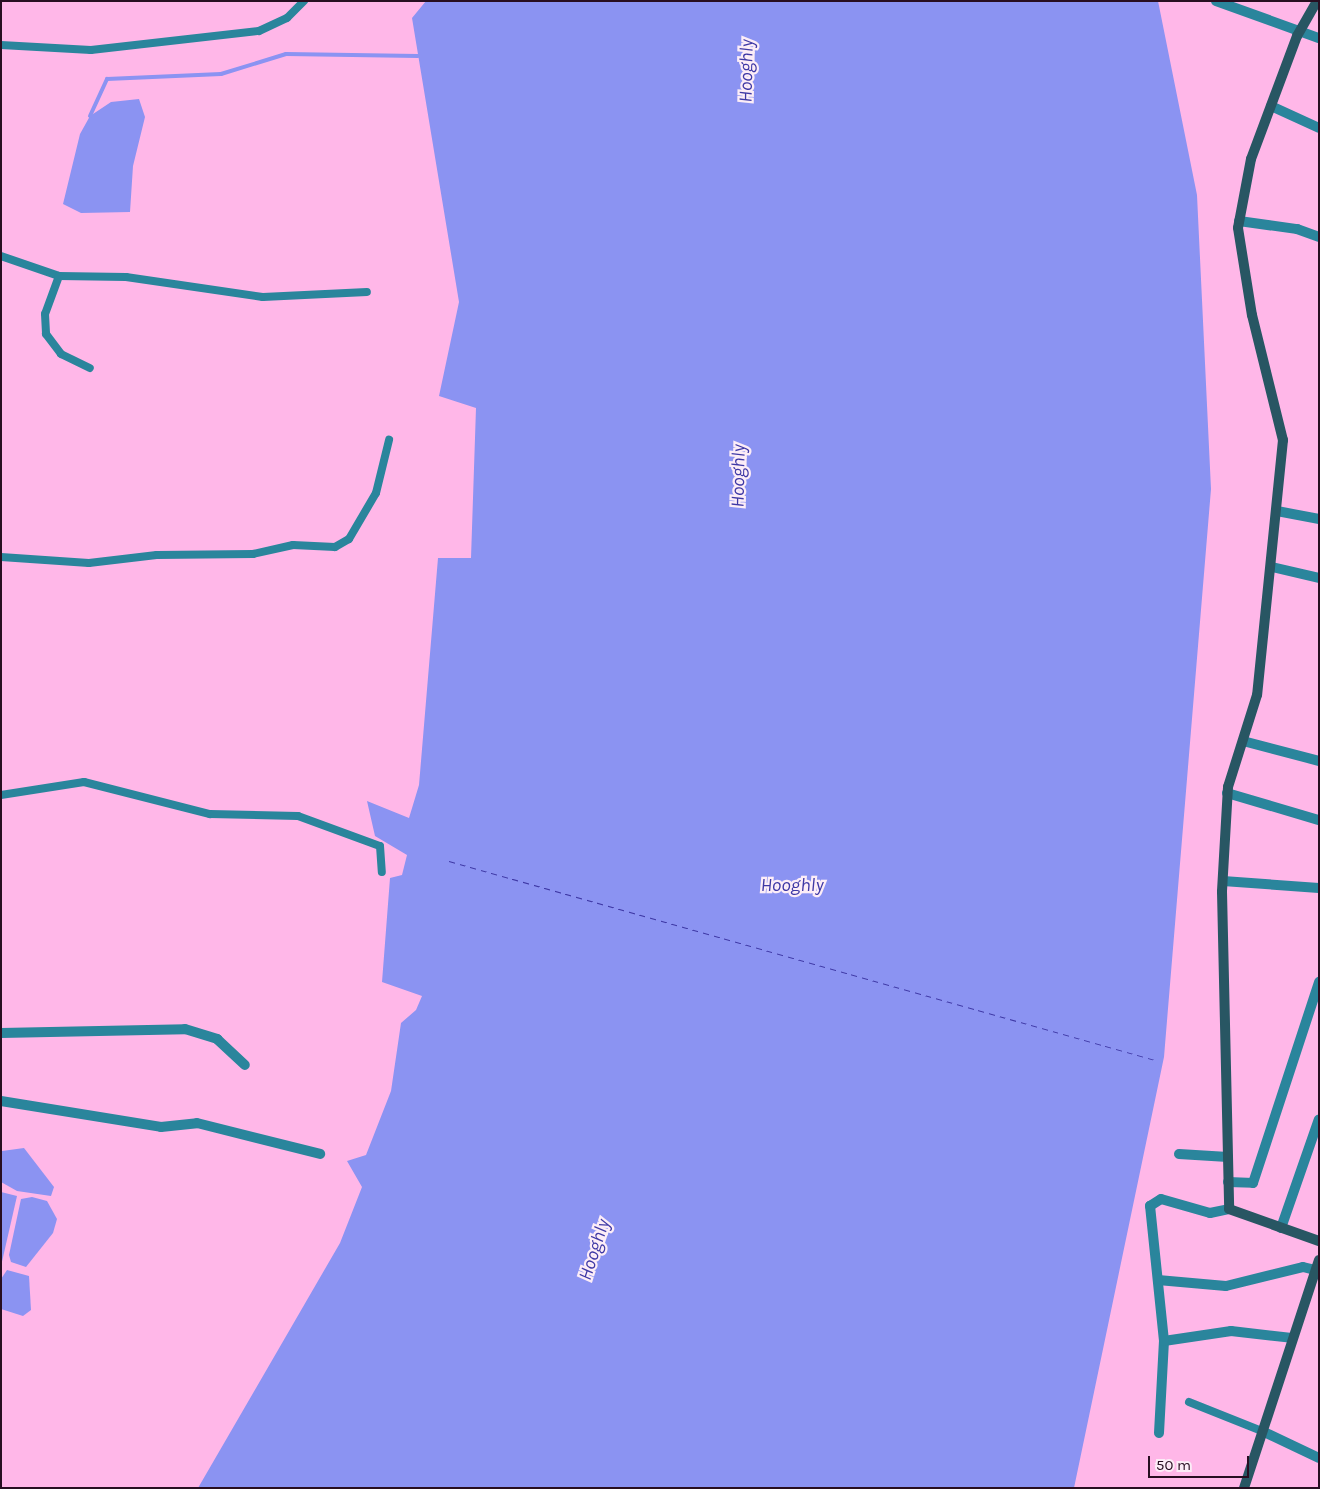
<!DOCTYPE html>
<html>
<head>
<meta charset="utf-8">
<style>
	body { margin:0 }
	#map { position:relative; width:1320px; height:1489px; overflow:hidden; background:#ffb7e8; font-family:Karla,sans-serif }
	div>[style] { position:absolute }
	.water>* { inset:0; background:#8b93f2 }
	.stream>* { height:4px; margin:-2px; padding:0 2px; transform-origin:2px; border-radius:2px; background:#8b93f2 }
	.ferry>* { height:1px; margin-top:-0.5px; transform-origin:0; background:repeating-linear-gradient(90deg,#3e38a5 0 6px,transparent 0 11px) }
	.lane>* { height:8px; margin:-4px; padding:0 4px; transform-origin:4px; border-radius:4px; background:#2a859c }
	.street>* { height:10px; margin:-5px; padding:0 5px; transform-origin:5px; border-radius:5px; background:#2a859c }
	.secondary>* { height:10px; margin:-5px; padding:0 5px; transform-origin:5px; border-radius:5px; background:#285663 }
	span { translate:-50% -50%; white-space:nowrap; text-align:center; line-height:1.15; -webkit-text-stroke:4.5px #fcedf7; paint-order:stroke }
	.water-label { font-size:19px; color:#3e38a5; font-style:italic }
	.frame { position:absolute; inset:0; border:2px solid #280e21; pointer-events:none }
	.scale { position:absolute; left:1148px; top:1456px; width:101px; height:22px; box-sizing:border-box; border:2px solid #280e21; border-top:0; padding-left:6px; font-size:15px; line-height:18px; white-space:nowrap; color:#280e21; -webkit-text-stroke:4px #fcedf7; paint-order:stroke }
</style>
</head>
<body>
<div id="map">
	<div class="water">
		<i style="clip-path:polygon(426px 1px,1158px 1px,1197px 195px,1211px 489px,1164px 1057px,1074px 1488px,198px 1488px,340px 1243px,362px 1187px,347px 1161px,366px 1155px,391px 1091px,401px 1023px,416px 1010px,422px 996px,382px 982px,390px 878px,402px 875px,407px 855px,375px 836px,367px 801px,409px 818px,419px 785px,438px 558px,471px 558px,476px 408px,439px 396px,459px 302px,412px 18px)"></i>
		<i style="clip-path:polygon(139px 99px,145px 117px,133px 166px,130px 212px,81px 213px,63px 204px,80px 134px,90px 116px,111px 102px)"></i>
		<i style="clip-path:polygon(24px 1148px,54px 1187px,51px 1196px,17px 1191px,1px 1182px,2px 1151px)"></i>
		<i style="clip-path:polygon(1px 1192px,17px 1196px,1px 1266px)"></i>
		<i style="clip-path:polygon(32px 1197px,47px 1201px,57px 1219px,53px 1233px,26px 1267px,11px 1262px,9px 1255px,21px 1199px)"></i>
		<i style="clip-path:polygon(7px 1270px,29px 1276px,31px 1310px,23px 1316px,1px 1309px,1px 1279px)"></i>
	</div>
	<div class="stream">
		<i style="left:90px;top:116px;width:41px;rotate:-65.3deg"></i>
		<i style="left:107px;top:79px;width:114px;rotate:-2.5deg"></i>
		<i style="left:221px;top:74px;width:68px;rotate:-17.1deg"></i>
		<i style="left:286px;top:54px;width:132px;rotate:0.9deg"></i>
	</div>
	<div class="ferry">
		<i style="left:449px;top:861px;width:734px;rotate:15.74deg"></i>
	</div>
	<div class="lane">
		<i style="left:1px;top:45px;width:90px;rotate:3.2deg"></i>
		<i style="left:91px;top:50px;width:169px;rotate:-6.5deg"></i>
		<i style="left:259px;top:31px;width:31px;rotate:-25deg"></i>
		<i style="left:287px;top:18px;width:24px;rotate:-45deg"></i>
		<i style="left:1px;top:256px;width:61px;rotate:19deg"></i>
		<i style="left:59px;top:276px;width:67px;rotate:0.9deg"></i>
		<i style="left:126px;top:277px;width:138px;rotate:8.3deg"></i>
		<i style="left:263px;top:297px;width:104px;rotate:-2.8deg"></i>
		<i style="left:59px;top:276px;width:40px;rotate:110.2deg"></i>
		<i style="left:45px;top:314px;width:20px;rotate:87deg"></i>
		<i style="left:46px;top:334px;width:25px;rotate:53deg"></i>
		<i style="left:61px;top:354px;width:32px;rotate:26deg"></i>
		<i style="left:1px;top:557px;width:88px;rotate:3.9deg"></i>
		<i style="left:89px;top:563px;width:68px;rotate:-6.7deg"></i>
		<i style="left:157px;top:555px;width:96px;rotate:-0.6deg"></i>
		<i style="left:253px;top:554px;width:41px;rotate:-12.7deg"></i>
		<i style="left:293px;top:545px;width:42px;rotate:2.7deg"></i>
		<i style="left:335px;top:547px;width:16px;rotate:-30deg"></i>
		<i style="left:349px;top:539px;width:53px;rotate:-59.6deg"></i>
		<i style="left:376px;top:493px;width:55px;rotate:-76.2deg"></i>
		<i style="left:1px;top:795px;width:84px;rotate:-8.9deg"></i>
		<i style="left:84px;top:782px;width:130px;rotate:14.3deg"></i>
		<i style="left:210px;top:814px;width:88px;rotate:1.3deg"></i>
		<i style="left:298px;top:816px;width:87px;rotate:20.1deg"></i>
		<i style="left:380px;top:846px;width:26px;rotate:86deg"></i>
		<i style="left:1189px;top:1402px;width:79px;rotate:21.7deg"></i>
	</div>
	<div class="street">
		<i style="left:1216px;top:1px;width:109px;rotate:19.8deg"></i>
		<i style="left:1271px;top:106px;width:53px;rotate:24.6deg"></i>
		<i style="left:1239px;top:221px;width:59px;rotate:7.9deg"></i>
		<i style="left:1297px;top:229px;width:23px;rotate:20deg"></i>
		<i style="left:1277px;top:511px;width:43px;rotate:10.8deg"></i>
		<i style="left:1272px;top:567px;width:48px;rotate:13.2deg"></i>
		<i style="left:1243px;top:741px;width:79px;rotate:14.7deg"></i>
		<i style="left:1227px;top:793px;width:96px;rotate:16.4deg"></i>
		<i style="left:1223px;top:881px;width:96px;rotate:4.2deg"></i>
		<i style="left:1px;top:1033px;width:184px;rotate:-1.2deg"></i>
		<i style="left:185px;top:1029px;width:34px;rotate:17deg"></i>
		<i style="left:217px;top:1039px;width:38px;rotate:43deg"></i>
		<i style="left:1px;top:1101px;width:162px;rotate:9.2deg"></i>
		<i style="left:161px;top:1127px;width:36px;rotate:-6deg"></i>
		<i style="left:197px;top:1123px;width:127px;rotate:14.1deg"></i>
		<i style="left:1179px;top:1154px;width:49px;rotate:3.5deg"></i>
		<i style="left:1228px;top:1182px;width:25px;rotate:2deg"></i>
		<i style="left:1253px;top:1183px;width:212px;rotate:-71.8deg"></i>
		<i style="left:1281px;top:1228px;width:115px;rotate:-70.8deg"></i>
		<i style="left:1158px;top:1280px;width:68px;rotate:5deg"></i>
		<i style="left:1226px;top:1286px;width:79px;rotate:-13.9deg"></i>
		<i style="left:1303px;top:1267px;width:12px;rotate:14deg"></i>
		<i style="left:1164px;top:1341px;width:68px;rotate:-8.5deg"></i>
		<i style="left:1231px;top:1331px;width:61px;rotate:6.5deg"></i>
		<i style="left:1262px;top:1431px;width:63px;rotate:25.3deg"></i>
		<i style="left:1159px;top:1433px;width:92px;rotate:-86.9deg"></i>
		<i style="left:1164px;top:1341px;width:136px;rotate:-95.9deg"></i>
		<i style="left:1150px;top:1206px;width:13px;rotate:-32deg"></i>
		<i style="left:1161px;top:1199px;width:51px;rotate:15.9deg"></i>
		<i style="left:1210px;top:1213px;width:19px;rotate:-12deg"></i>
	</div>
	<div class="secondary">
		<i style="left:1317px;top:1px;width:40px;rotate:119.7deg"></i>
		<i style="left:1297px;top:36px;width:131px;rotate:110.5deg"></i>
		<i style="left:1251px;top:159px;width:70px;rotate:100.7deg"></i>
		<i style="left:1238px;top:228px;width:88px;rotate:80.9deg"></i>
		<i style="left:1252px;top:315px;width:129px;rotate:76.1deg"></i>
		<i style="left:1283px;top:440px;width:256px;rotate:95.8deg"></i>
		<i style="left:1257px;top:695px;width:96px;rotate:107.5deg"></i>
		<i style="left:1228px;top:787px;width:105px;rotate:93.3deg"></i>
		<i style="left:1222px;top:892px;width:317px;rotate:88.7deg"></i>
		<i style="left:1229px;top:1209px;width:96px;rotate:19.6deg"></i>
		<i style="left:1244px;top:1488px;width:240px;rotate:-71.8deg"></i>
	</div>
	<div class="water-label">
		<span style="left:747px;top:71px;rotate:-89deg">Hooghly</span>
		<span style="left:739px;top:476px;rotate:-89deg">Hooghly</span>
		<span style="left:792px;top:886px">Hooghly</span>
		<span style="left:595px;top:1250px;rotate:-72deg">Hooghly</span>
	</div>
	<div class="frame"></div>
	<div class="scale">50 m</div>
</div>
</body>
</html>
